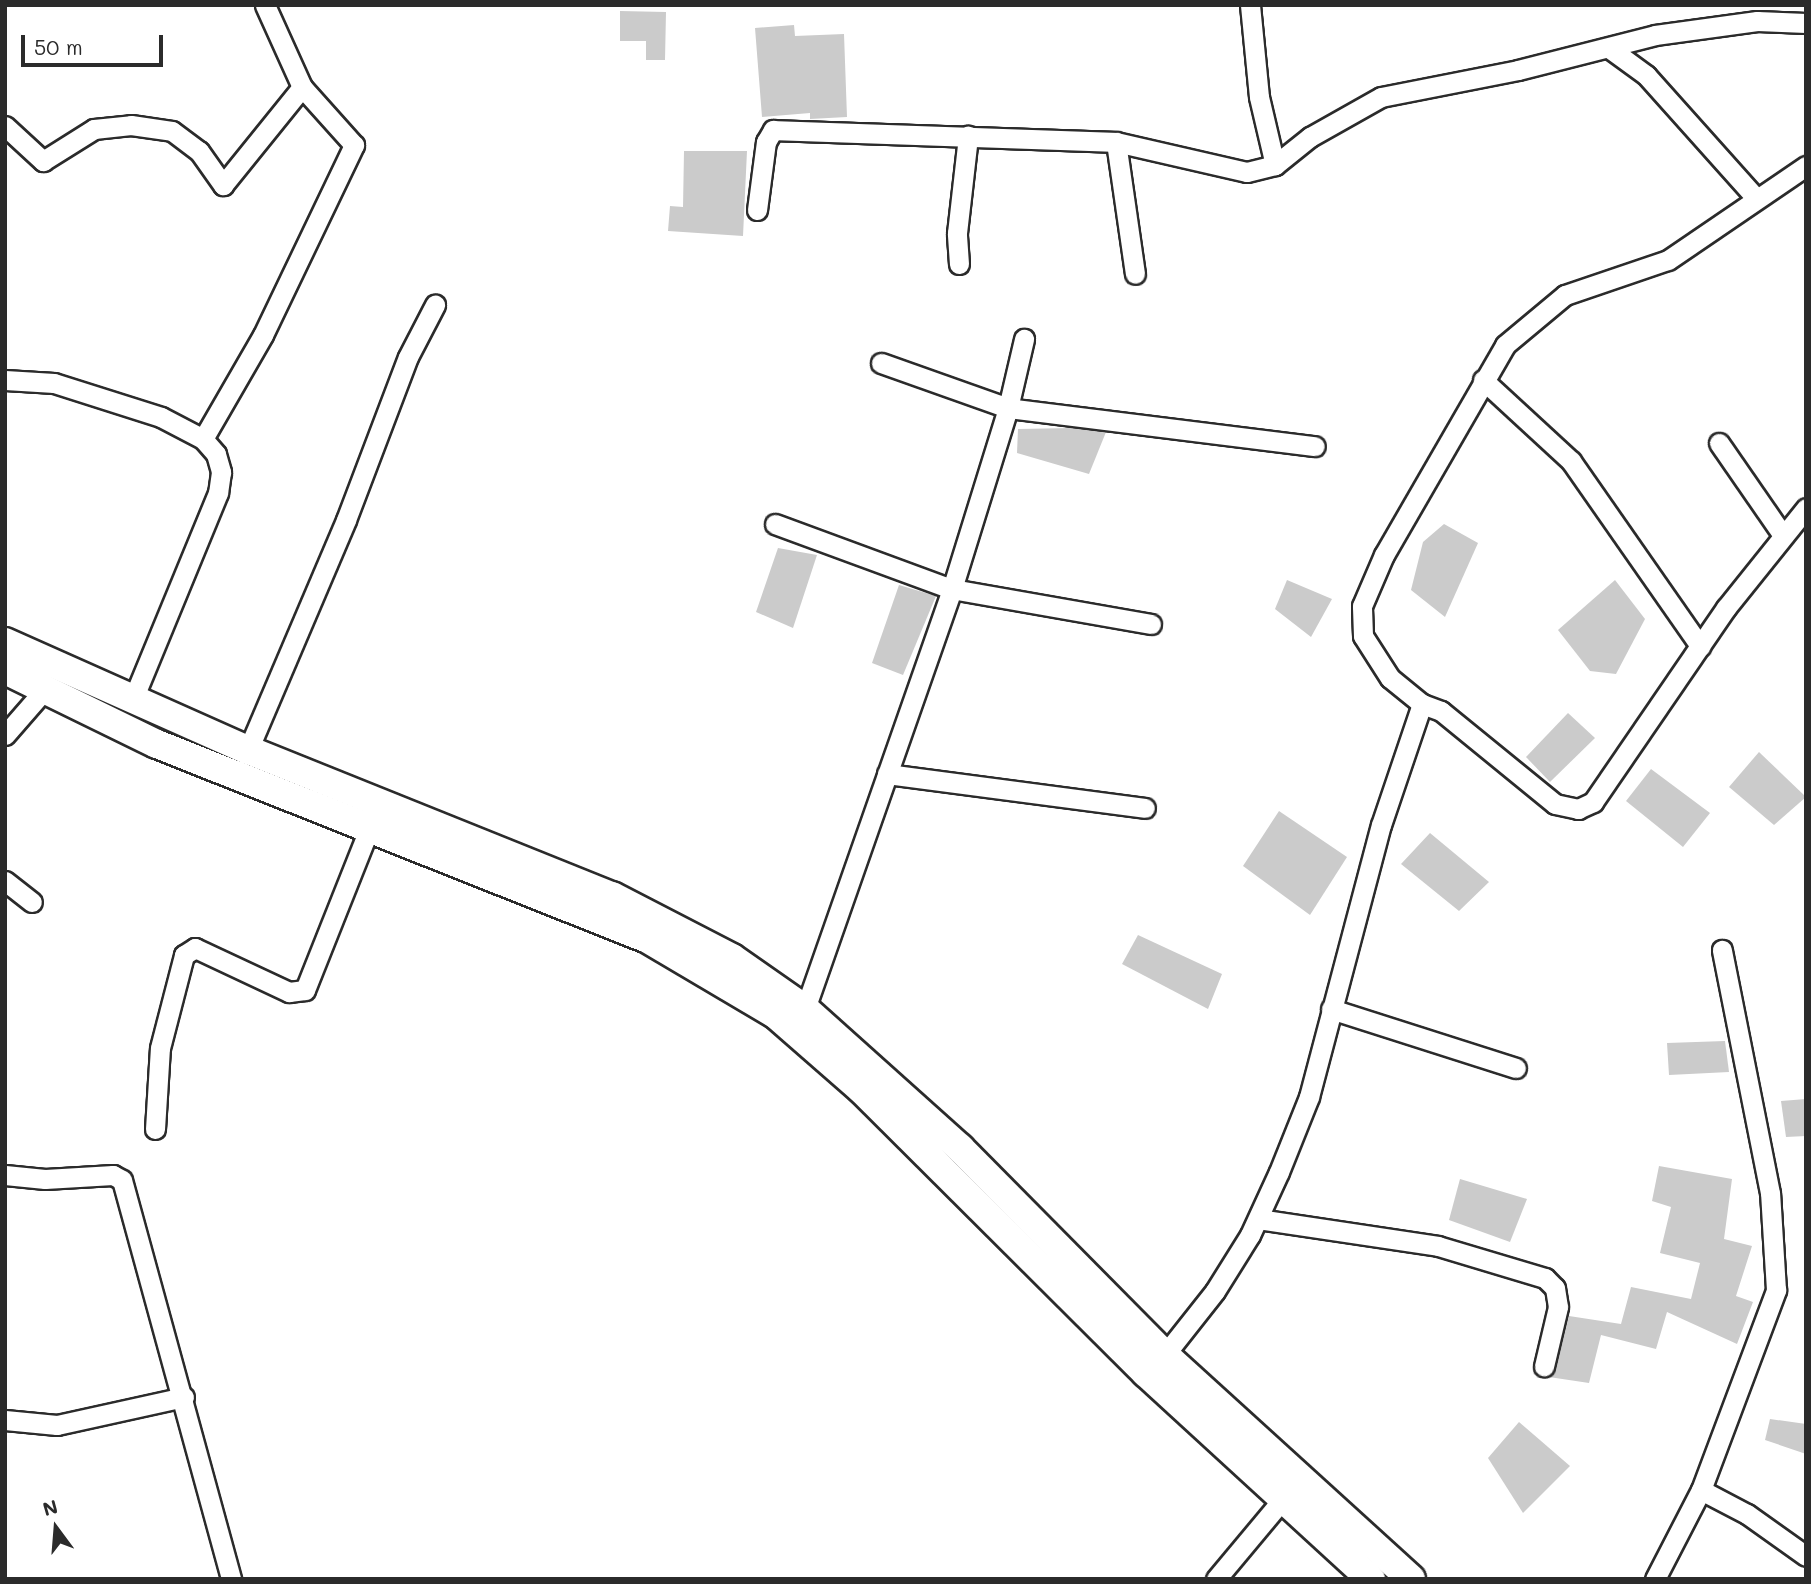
<!DOCTYPE html>
<html>
<head>
<meta charset="utf-8">
<style>
	body { margin:0 }
	#map { position:relative; width:1811px; height:1584px; overflow:hidden; background:#fff; font-family:Mali,sans-serif }
	div>[style] { position:absolute }
	.building>* { inset:0; background:#cbcbcb }
	.roads { filter:drop-shadow(2px 0 #2b2b2b) drop-shadow(-2px 0 #2b2b2b) drop-shadow(0 2px #2b2b2b) drop-shadow(0 -2px #2b2b2b) }
	.minor>* { height:19px; margin:-9.5px; padding:0 9.5px; transform-origin:9.5px; border-radius:9.5px; background:#fff }
	.secondary>* { height:28px; margin:-14px; padding:0 14px; transform-origin:14px; border-radius:14px; background:#fff }
	span { translate:-50% -50%; white-space:nowrap; text-align:center; line-height:1.15; -webkit-text-stroke:5px #fff; paint-order:stroke }
	.frame { position:absolute; inset:0; border:7px solid #2b2b2b; pointer-events:none }
	.north { position:absolute; left:21px; top:1493px; width:70px; height:70px; -webkit-text-stroke:5px #fff; paint-order:stroke; rotate:344deg; font-size:19px; font-weight:700; line-height:28px; text-align:center; color:#2b2b2b }
	.north::after { content:''; display:block; margin:auto; width:24px; height:32px; background:#2b2b2b; clip-path:polygon(50% 0,100% 100%,50% 72%,0 100%) }
	.scale { position:absolute; left:21px; top:35px; width:142px; height:32px; box-sizing:border-box; border:4px solid #2b2b2b; border-top:0; padding-left:9px; font-size:21px; line-height:24px; white-space:nowrap; color:#2b2b2b; -webkit-text-stroke:5px #fff; paint-order:stroke }
</style>
</head>
<body>
<div id="map">
	<div class="building">
		<i style="clip-path:polygon(620px 11px,666px 12px,665px 60px,646px 60px,646px 41px,620px 41px)"></i>
		<i style="clip-path:polygon(794px 25px,795px 36px,844px 34px,847px 117px,810px 119px,810px 113px,762px 117px,755px 28px)"></i>
		<i style="clip-path:polygon(684px 151px,747px 151px,743px 236px,668px 231px,670px 206px,683px 207px)"></i>
		<i style="clip-path:polygon(1071px 428px,1106px 432px,1089px 474px,1017px 453px,1018px 429px)"></i>
		<i style="clip-path:polygon(1444px 524px,1478px 543px,1445px 617px,1411px 590px,1423px 542px)"></i>
		<i style="clip-path:polygon(778px 548px,817px 555px,793px 628px,756px 612px)"></i>
		<i style="clip-path:polygon(1287px 580px,1332px 599px,1311px 637px,1275px 609px)"></i>
		<i style="clip-path:polygon(1615px 580px,1645px 619px,1616px 674px,1590px 671px,1558px 630px)"></i>
		<i style="clip-path:polygon(899px 585px,936px 596px,903px 675px,872px 663px)"></i>
		<i style="clip-path:polygon(1568px 713px,1595px 738px,1550px 782px,1526px 757px)"></i>
		<i style="clip-path:polygon(1759px 752px,1806px 797px,1774px 825px,1729px 787px)"></i>
		<i style="clip-path:polygon(1651px 769px,1710px 813px,1683px 847px,1626px 801px)"></i>
		<i style="clip-path:polygon(1279px 811px,1347px 857px,1310px 915px,1243px 866px)"></i>
		<i style="clip-path:polygon(1430px 833px,1489px 882px,1459px 911px,1401px 864px)"></i>
		<i style="clip-path:polygon(1138px 935px,1222px 974px,1208px 1009px,1122px 964px)"></i>
		<i style="clip-path:polygon(1725px 1041px,1729px 1072px,1669px 1075px,1667px 1043px)"></i>
		<i style="clip-path:polygon(1806px 1099px,1806px 1136px,1786px 1137px,1781px 1101px)"></i>
		<i style="clip-path:polygon(1659px 1166px,1732px 1179px,1724px 1239px,1752px 1246px,1736px 1296px,1753px 1302px,1737px 1344px,1667px 1312px,1656px 1349px,1601px 1335px,1589px 1383px,1549px 1377px,1556px 1369px,1569px 1316px,1621px 1324px,1631px 1287px,1691px 1299px,1700px 1263px,1660px 1253px,1671px 1207px,1652px 1201px)"></i>
		<i style="clip-path:polygon(1460px 1179px,1527px 1199px,1510px 1242px,1449px 1220px)"></i>
		<i style="clip-path:polygon(1770px 1419px,1806px 1424px,1806px 1454px,1765px 1440px)"></i>
		<i style="clip-path:polygon(1519px 1422px,1570px 1466px,1523px 1513px,1488px 1458px)"></i>
	</div>
	<div class="roads">
		<div class="minor">
			<i style="left:1250px;top:5px;width:92px;rotate:84.4deg"></i>
			<i style="left:1259px;top:97px;width:70px;rotate:76.8deg"></i>
			<i style="left:1609px;top:48px;width:46px;rotate:36.1deg"></i>
			<i style="left:1646px;top:75px;width:164px;rotate:48.2deg"></i>
			<i style="left:5px;top:126px;width:52px;rotate:42.6deg"></i>
			<i style="left:43px;top:161px;width:60px;rotate:-32.1deg"></i>
			<i style="left:94px;top:129px;width:37px;rotate:-6deg"></i>
			<i style="left:131px;top:125px;width:41px;rotate:8.3deg"></i>
			<i style="left:172px;top:131px;width:34px;rotate:37deg"></i>
			<i style="left:199px;top:151px;width:42px;rotate:54.8deg"></i>
			<i style="left:223px;top:185px;width:126px;rotate:-51.1deg"></i>
			<i style="left:1116px;top:142px;width:133px;rotate:81.8deg"></i>
			<i style="left:757px;top:210px;width:69px;rotate:-82.5deg"></i>
			<i style="left:766px;top:142px;width:14px;rotate:-60deg"></i>
			<i style="left:773px;top:130px;width:343px;rotate:2deg"></i>
			<i style="left:1116px;top:142px;width:134px;rotate:12.9deg"></i>
			<i style="left:1247px;top:172px;width:29px;rotate:-14deg"></i>
			<i style="left:1275px;top:165px;width:45px;rotate:-38.7deg"></i>
			<i style="left:1310px;top:137px;width:81px;rotate:-29.4deg"></i>
			<i style="left:1381px;top:97px;width:140px;rotate:-11.1deg"></i>
			<i style="left:1518px;top:70px;width:141px;rotate:-14.3deg"></i>
			<i style="left:1655px;top:35px;width:103px;rotate:-7.8deg"></i>
			<i style="left:1757px;top:21px;width:49px;rotate:2.3deg"></i>
			<i style="left:959px;top:264px;width:31px;rotate:-94deg"></i>
			<i style="left:957px;top:233px;width:98px;rotate:-83.5deg"></i>
			<i style="left:881px;top:363px;width:135px;rotate:19.5deg"></i>
			<i style="left:1008px;top:408px;width:309px;rotate:7.1deg"></i>
			<i style="left:5px;top:380px;width:49px;rotate:3.5deg"></i>
			<i style="left:54px;top:383px;width:112px;rotate:17.6deg"></i>
			<i style="left:161px;top:417px;width:47px;rotate:27.6deg"></i>
			<i style="left:203px;top:439px;width:20px;rotate:49deg"></i>
			<i style="left:216px;top:454px;width:19px;rotate:74deg"></i>
			<i style="left:221px;top:472px;width:21px;rotate:98deg"></i>
			<i style="left:218px;top:493px;width:223px;rotate:112.4deg"></i>
			<i style="left:1483px;top:380px;width:120px;rotate:42.6deg"></i>
			<i style="left:1571px;top:461px;width:226px;rotate:55.1deg"></i>
			<i style="left:203px;top:439px;width:120px;rotate:-60deg"></i>
			<i style="left:263px;top:335px;width:211px;rotate:-64.4deg"></i>
			<i style="left:354px;top:145px;width:78px;rotate:-131.9deg"></i>
			<i style="left:302px;top:87px;width:90px;rotate:-114.3deg"></i>
			<i style="left:1719px;top:443px;width:111px;rotate:55.3deg"></i>
			<i style="left:775px;top:524px;width:189px;rotate:20.2deg"></i>
			<i style="left:952px;top:589px;width:202px;rotate:10deg"></i>
			<i style="left:1422px;top:704px;width:20px;rotate:20deg"></i>
			<i style="left:1441px;top:711px;width:147px;rotate:39.2deg"></i>
			<i style="left:1555px;top:804px;width:24px;rotate:12deg"></i>
			<i style="left:1578px;top:809px;width:17px;rotate:-25deg"></i>
			<i style="left:1593px;top:802px;width:235px;rotate:-55.6deg"></i>
			<i style="left:1726px;top:608px;width:128px;rotate:-51.3deg"></i>
			<i style="left:5px;top:735px;width:61px;rotate:-49deg"></i>
			<i style="left:248px;top:750px;width:250px;rotate:-66.9deg"></i>
			<i style="left:346px;top:520px;width:174px;rotate:-69.2deg"></i>
			<i style="left:408px;top:357px;width:59px;rotate:-62.6deg"></i>
			<i style="left:887px;top:774px;width:260px;rotate:7.5deg"></i>
			<i style="left:5px;top:881px;width:34px;rotate:38deg"></i>
			<i style="left:805px;top:1009px;width:445px;rotate:-70.7deg"></i>
			<i style="left:952px;top:589px;width:189px;rotate:-72.8deg"></i>
			<i style="left:1008px;top:408px;width:71px;rotate:-76.9deg"></i>
			<i style="left:1331px;top:1009px;width:194px;rotate:17.7deg"></i>
			<i style="left:155px;top:1129px;width:81px;rotate:-86.5deg"></i>
			<i style="left:160px;top:1048px;width:96px;rotate:-75.5deg"></i>
			<i style="left:184px;top:955px;width:13px;rotate:-32deg"></i>
			<i style="left:195px;top:948px;width:104px;rotate:25.1deg"></i>
			<i style="left:289px;top:992px;width:16px;rotate:-7deg"></i>
			<i style="left:305px;top:990px;width:175px;rotate:-68.3deg"></i>
			<i style="left:5px;top:1175px;width:40px;rotate:5.7deg"></i>
			<i style="left:45px;top:1179px;width:68px;rotate:-3.4deg"></i>
			<i style="left:113px;top:1175px;width:10px;rotate:29deg"></i>
			<i style="left:122px;top:1180px;width:414px;rotate:74.7deg"></i>
			<i style="left:1258px;top:1219px;width:182px;rotate:8.5deg"></i>
			<i style="left:1438px;top:1246px;width:112px;rotate:16.7deg"></i>
			<i style="left:1545px;top:1278px;width:14px;rotate:45deg"></i>
			<i style="left:1555px;top:1288px;width:19px;rotate:81deg"></i>
			<i style="left:1558px;top:1307px;width:61px;rotate:103.3deg"></i>
			<i style="left:1159px;top:1362px;width:90px;rotate:-51.7deg"></i>
			<i style="left:1215px;top:1291px;width:66px;rotate:-58deg"></i>
			<i style="left:1250px;top:1235px;width:69px;rotate:-65.3deg"></i>
			<i style="left:1279px;top:1172px;width:81px;rotate:-68.2deg"></i>
			<i style="left:1309px;top:1097px;width:281px;rotate:-75.2deg"></i>
			<i style="left:1381px;top:825px;width:128px;rotate:-71.3deg"></i>
			<i style="left:1422px;top:704px;width:41px;rotate:-140.9deg"></i>
			<i style="left:1390px;top:678px;width:50px;rotate:-122.7deg"></i>
			<i style="left:1363px;top:636px;width:30px;rotate:-92deg"></i>
			<i style="left:1362px;top:606px;width:56px;rotate:-66.7deg"></i>
			<i style="left:1384px;top:555px;width:242px;rotate:-60deg"></i>
			<i style="left:1505px;top:345px;width:78px;rotate:-39.8deg"></i>
			<i style="left:1565px;top:295px;width:109px;rotate:-18.8deg"></i>
			<i style="left:1668px;top:260px;width:167px;rotate:-34.3deg"></i>
			<i style="left:5px;top:1420px;width:52px;rotate:5.5deg"></i>
			<i style="left:57px;top:1425px;width:130px;rotate:-12.4deg"></i>
			<i style="left:1701px;top:1490px;width:52px;rotate:27.6deg"></i>
			<i style="left:1747px;top:1514px;width:72px;rotate:35.4deg"></i>
			<i style="left:1216px;top:1579px;width:103px;rotate:-50.1deg"></i>
			<i style="left:1655px;top:1579px;width:100px;rotate:-62.7deg"></i>
			<i style="left:1701px;top:1490px;width:214px;rotate:-69.4deg"></i>
			<i style="left:1776px;top:1290px;width:97px;rotate:-93.5deg"></i>
			<i style="left:1770px;top:1193px;width:248px;rotate:-101.2deg"></i>
		</div>
		<div class="secondary">
			<i style="left:5px;top:642px;width:266px;rotate:24deg"></i>
			<i style="left:248px;top:750px;width:392px;rotate:21.9deg"></i>
			<i style="left:612px;top:896px;width:135px;rotate:27.3deg"></i>
			<i style="left:732px;top:958px;width:89px;rotate:34.9deg"></i>
			<i style="left:805px;top:1009px;width:208px;rotate:41.9deg"></i>
			<i style="left:960px;top:1148px;width:293px;rotate:45.3deg"></i>
			<i style="left:1166px;top:1356px;width:331px;rotate:42.3deg"></i>
			<i style="left:5px;top:670px;width:169px;rotate:26deg"></i>
			<i style="left:157px;top:744px;width:528px;rotate:21.66deg"></i>
			<i style="left:648px;top:939px;width:147px;rotate:30.6deg"></i>
			<i style="left:775px;top:1014px;width:114px;rotate:41.1deg"></i>
			<i style="left:861px;top:1089px;width:402px;rotate:44.9deg"></i>
			<i style="left:1146px;top:1373px;width:305px;rotate:42.5deg"></i>
		</div>
	</div>
	<div class="frame"></div>
	<div class="north">N</div>
	<div class="scale">50 m</div>
</div>
</body>
</html>
